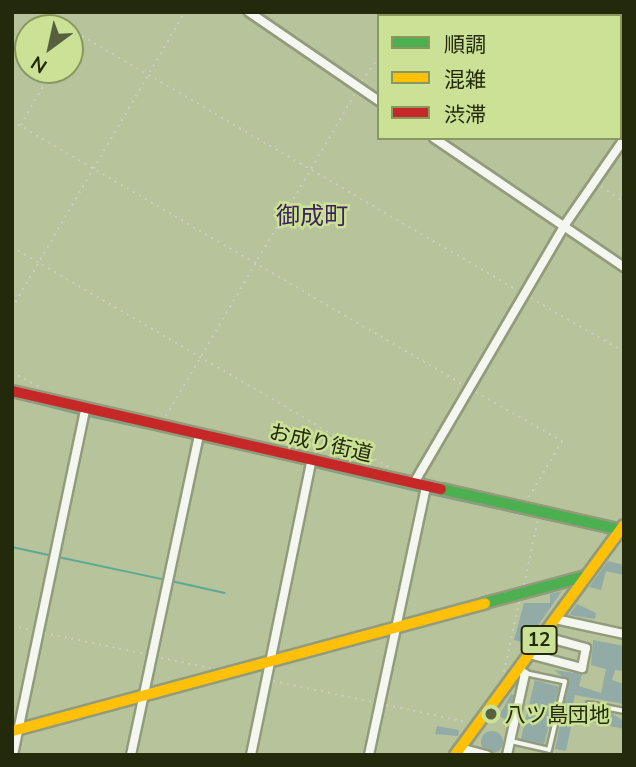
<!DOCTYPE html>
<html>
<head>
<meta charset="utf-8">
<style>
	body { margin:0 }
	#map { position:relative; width:636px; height:767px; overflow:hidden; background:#b7c39a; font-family:Mulish,"Noto Sans JP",sans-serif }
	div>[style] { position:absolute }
	.stream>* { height:2px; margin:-1px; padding:0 1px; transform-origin:1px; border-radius:1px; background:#5baa94 }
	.building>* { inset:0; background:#93aba6 }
	.round { border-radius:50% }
	.path>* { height:2px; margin-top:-1px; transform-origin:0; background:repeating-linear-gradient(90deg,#cacdc0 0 2px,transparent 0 7px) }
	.roads { filter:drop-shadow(2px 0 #929b7b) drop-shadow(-2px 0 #929b7b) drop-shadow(0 2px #929b7b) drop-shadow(0 -2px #929b7b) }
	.lane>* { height:3.5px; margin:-1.75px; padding:0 1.75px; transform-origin:1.75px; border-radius:1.75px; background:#f4f6f0 }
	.street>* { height:8px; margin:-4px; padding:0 4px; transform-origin:4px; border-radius:4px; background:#f4f6f0 }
	.fast>* { height:10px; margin:-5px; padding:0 5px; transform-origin:5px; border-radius:5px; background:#4caf50 }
	.slow>* { height:10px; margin:-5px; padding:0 5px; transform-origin:5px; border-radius:5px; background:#ffc107 }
	.jam>* { height:10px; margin:-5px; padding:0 5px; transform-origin:5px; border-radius:5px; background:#c62828 }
	.dots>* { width:19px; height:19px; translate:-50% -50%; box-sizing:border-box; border:4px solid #cbe196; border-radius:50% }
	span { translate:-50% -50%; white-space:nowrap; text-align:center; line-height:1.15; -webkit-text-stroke:5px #cbe196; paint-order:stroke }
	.shield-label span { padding:2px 5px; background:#cbe196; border:2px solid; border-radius:5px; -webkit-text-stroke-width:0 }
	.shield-label { font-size:19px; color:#232a0c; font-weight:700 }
	.street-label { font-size:21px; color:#232a0c }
	.poi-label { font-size:21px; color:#232a0c }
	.left { translate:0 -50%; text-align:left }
	.quarter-label { font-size:24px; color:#3d235d }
	.frame { position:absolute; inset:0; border:14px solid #232a0c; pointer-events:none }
	.legend { position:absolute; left:377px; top:14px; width:245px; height:126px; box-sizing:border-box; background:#cbe196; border:2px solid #88985f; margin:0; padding:9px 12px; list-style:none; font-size:21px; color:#232a0c }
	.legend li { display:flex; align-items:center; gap:14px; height:35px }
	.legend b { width:35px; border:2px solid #88985f }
	.north { position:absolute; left:14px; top:14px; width:70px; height:70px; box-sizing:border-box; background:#cbe196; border:2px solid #88985f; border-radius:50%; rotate:213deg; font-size:19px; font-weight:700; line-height:28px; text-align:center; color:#232a0c }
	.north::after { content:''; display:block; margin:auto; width:24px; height:32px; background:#57603e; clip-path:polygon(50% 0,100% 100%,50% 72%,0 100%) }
</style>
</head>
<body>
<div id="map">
	<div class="stream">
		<i style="left:325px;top:59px;width:26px;rotate:36deg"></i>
		<i style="left:500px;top:178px;width:75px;rotate:34.1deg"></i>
		<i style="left:570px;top:225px;width:65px;rotate:34.4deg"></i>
		<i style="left:12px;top:397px;width:69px;rotate:14.2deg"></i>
		<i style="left:88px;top:416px;width:110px;rotate:12deg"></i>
		<i style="left:201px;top:441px;width:110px;rotate:12.6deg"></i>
		<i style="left:314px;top:467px;width:110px;rotate:13.2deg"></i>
		<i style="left:426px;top:493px;width:173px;rotate:12.3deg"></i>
		<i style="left:12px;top:547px;width:42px;rotate:12.4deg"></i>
		<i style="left:58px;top:557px;width:110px;rotate:12deg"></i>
		<i style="left:171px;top:581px;width:55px;rotate:12.5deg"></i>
	</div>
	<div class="building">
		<i style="clip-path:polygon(608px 561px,624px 565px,624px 575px,606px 571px,601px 590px,589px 587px)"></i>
		<i style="clip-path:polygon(562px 591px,526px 643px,514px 640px,524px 603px,550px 603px,550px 594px)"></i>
		<i style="clip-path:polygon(577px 604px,596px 613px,595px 619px,569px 615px)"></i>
		<i style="clip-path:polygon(593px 640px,624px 646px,624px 671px,615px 670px,612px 680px,624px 684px,624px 704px,575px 695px,572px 710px,611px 713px,624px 721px,624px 729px,573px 718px,566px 751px,555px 749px,569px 682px,554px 670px,582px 674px,579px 686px,601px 693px,606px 669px,591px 665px)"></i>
		<i style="clip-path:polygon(535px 680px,559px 687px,544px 744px,521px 739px)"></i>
		<i style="clip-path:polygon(511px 694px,514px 695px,506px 730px,506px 720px,499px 716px)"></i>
		<i style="clip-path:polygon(437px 726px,459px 730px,458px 736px,435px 734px)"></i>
		<i class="round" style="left:481px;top:731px;width:22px;height:22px"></i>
	</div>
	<div class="path">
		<i style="left:41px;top:12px;width:31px;rotate:31deg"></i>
		<i style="left:446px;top:12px;width:6px;rotate:39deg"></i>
		<i style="left:407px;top:16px;width:4px;rotate:-63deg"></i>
		<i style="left:70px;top:29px;width:518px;rotate:30.28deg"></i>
		<i style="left:12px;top:61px;width:39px;rotate:30deg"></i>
		<i style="left:46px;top:81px;width:51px;rotate:119.6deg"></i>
		<i style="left:362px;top:81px;width:29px;rotate:-55deg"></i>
		<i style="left:12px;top:121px;width:521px;rotate:30.3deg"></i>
		<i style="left:601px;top:187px;width:27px;rotate:33deg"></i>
		<i style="left:12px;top:247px;width:440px;rotate:30.3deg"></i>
		<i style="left:531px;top:298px;width:108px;rotate:30.1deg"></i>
		<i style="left:12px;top:308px;width:343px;rotate:-59.7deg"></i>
		<i style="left:12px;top:372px;width:31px;rotate:29deg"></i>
		<i style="left:476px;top:392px;width:99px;rotate:29.7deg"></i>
		<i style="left:562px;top:441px;width:67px;rotate:120.4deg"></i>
		<i style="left:166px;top:416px;width:372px;rotate:-59.6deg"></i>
		<i style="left:524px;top:585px;width:67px;rotate:-78deg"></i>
		<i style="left:12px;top:626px;width:20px;rotate:11deg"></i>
		<i style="left:44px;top:633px;width:103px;rotate:11.7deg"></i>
		<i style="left:161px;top:658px;width:50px;rotate:11.5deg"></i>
		<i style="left:504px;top:672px;width:72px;rotate:-77.9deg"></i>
		<i style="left:273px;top:681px;width:102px;rotate:11.9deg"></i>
		<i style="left:386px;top:705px;width:82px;rotate:12deg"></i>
	</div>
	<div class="roads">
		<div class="lane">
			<i style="left:589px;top:704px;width:36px;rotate:11deg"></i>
			<i style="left:511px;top:741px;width:39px;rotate:13deg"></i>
			<i style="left:549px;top:750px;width:70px;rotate:-76.8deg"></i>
			<i style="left:565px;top:682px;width:39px;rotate:-168deg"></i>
		</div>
		<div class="street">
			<i style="left:249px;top:12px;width:158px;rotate:34.4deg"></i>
			<i style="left:434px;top:138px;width:230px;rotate:34.2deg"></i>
			<i style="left:414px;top:483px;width:298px;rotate:-59.7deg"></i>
			<i style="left:564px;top:226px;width:106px;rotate:-55.4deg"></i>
			<i style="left:555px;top:619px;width:71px;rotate:12.3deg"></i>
			<i style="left:529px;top:654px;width:55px;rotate:14.8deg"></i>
			<i style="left:582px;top:668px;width:20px;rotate:-79deg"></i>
			<i style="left:586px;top:648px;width:46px;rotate:-164.7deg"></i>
			<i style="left:460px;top:748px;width:28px;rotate:15deg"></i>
			<i style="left:13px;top:755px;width:353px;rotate:-78.2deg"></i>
			<i style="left:131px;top:755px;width:327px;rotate:-78deg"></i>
			<i style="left:251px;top:755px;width:302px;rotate:-78.4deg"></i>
			<i style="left:369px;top:755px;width:275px;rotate:-78deg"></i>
			<i style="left:507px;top:755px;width:83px;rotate:-77.5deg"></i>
			<i style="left:525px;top:674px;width:9px;rotate:-144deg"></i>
		</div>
		<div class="fast">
			<i style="left:441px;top:489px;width:185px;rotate:12.8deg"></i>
			<i style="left:485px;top:603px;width:105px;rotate:-15deg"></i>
		</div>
		<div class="slow">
			<i style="left:12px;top:731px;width:490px;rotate:-15.1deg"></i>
			<i style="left:455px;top:755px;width:285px;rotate:-53.7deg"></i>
		</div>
		<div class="jam">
			<i style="left:12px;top:391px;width:440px;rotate:12.9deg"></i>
		</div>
	</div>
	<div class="dots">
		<i style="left:491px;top:714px;background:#57603e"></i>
	</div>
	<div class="shield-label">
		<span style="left:539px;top:640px">12</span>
	</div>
	<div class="street-label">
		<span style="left:321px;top:442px;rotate:13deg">お成り街道</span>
	</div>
	<div class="poi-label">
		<span class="left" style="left:505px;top:714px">八ツ島団地</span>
	</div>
	<div class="quarter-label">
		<span style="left:312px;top:216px">御成町</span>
	</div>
	<div class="frame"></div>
	<ul class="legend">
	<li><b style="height:9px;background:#4caf50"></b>順調</li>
	<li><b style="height:9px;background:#ffc107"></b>混雑</li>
	<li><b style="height:9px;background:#c62828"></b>渋滞</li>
	</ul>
	<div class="north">N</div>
</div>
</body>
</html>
